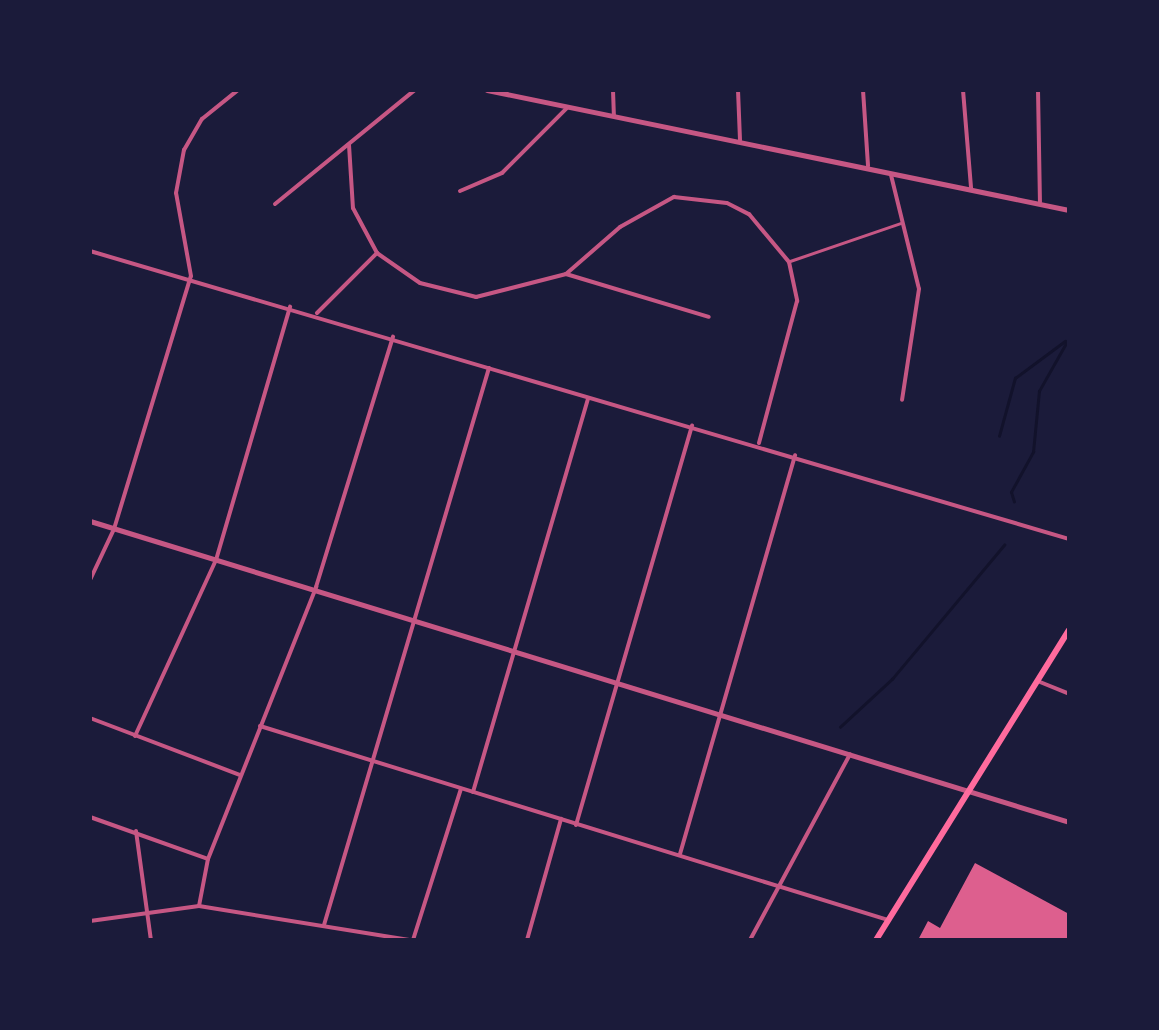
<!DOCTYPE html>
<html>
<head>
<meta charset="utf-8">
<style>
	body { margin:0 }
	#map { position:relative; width:1159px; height:1030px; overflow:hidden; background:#1b1b3a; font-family:Quicksand,sans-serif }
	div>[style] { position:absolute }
	.stream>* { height:2.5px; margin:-1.25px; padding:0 1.25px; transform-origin:1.25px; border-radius:1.25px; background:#12122b }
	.building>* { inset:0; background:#dd5f8e }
	.pedestrian>* { height:2.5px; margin:-1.25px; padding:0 1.25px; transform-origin:1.25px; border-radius:1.25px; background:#c65784 }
	.minor>* { height:4px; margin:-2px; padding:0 2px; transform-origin:2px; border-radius:2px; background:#c65784 }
	.tertiary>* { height:5px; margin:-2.5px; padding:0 2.5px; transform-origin:2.5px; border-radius:2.5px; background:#c65784 }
	.secondary>* { height:6px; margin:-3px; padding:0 3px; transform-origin:3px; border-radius:3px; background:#ff6b9d }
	span { translate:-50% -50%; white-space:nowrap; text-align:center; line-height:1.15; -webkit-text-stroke:10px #1b1b3a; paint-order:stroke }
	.frame { position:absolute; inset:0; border:92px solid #1b1b3a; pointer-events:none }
</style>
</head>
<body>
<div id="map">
	<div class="stream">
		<i style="left:999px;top:436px;width:60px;rotate:-74.6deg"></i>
		<i style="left:1015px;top:378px;width:62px;rotate:-36.5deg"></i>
		<i style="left:1014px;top:502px;width:10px;rotate:-107deg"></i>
		<i style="left:1011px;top:492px;width:46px;rotate:-61.2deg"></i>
		<i style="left:1033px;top:452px;width:61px;rotate:-84.4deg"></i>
		<i style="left:1039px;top:391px;width:61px;rotate:-60.5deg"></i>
		<i style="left:840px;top:727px;width:71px;rotate:-42.7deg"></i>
		<i style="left:892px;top:679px;width:175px;rotate:-50.1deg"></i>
	</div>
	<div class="building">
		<i style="clip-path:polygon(975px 863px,1069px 914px,1069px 940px,918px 940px,928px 921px,940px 928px)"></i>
	</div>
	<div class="pedestrian">
		<i style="left:790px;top:261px;width:117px;rotate:-18.9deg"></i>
	</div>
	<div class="minor">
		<i style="left:613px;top:90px;width:25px;rotate:88deg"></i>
		<i style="left:738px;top:90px;width:50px;rotate:87.7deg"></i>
		<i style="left:863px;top:90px;width:76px;rotate:86.2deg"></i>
		<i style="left:963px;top:90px;width:98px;rotate:85.3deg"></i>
		<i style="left:1038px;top:90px;width:112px;rotate:89deg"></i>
		<i style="left:349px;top:145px;width:63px;rotate:86.4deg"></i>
		<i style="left:353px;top:208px;width:51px;rotate:61.9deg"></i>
		<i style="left:377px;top:253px;width:52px;rotate:34.9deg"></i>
		<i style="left:420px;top:283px;width:58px;rotate:14deg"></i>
		<i style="left:476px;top:297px;width:93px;rotate:-14.3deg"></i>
		<i style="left:566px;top:274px;width:72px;rotate:-41deg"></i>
		<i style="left:620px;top:227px;width:62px;rotate:-29.1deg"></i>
		<i style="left:674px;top:197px;width:53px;rotate:6.5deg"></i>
		<i style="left:727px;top:203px;width:25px;rotate:27deg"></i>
		<i style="left:749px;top:214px;width:62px;rotate:50.2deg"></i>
		<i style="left:789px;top:262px;width:40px;rotate:78deg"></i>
		<i style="left:797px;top:301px;width:147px;rotate:105deg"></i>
		<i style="left:891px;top:175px;width:117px;rotate:76.2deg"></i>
		<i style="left:919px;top:289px;width:112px;rotate:98.7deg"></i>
		<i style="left:460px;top:191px;width:46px;rotate:-23.2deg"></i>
		<i style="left:502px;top:173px;width:92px;rotate:-45deg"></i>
		<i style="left:275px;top:204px;width:181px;rotate:-39.2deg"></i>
		<i style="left:90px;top:251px;width:1020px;rotate:16.39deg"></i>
		<i style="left:566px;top:274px;width:149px;rotate:16.7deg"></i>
		<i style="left:317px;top:313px;width:85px;rotate:-45deg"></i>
		<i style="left:90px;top:580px;width:56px;rotate:-64.8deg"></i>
		<i style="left:114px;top:529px;width:264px;rotate:-73.1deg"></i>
		<i style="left:191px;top:276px;width:84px;rotate:-100.2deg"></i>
		<i style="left:176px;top:193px;width:44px;rotate:-79.5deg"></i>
		<i style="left:184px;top:150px;width:36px;rotate:-60deg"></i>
		<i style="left:202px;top:119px;width:46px;rotate:-38.9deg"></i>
		<i style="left:1040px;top:682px;width:31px;rotate:22deg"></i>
		<i style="left:90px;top:718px;width:160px;rotate:20.8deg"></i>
		<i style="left:260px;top:726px;width:657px;rotate:17.17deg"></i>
		<i style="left:135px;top:736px;width:194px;rotate:-65.3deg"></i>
		<i style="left:216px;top:560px;width:264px;rotate:-73.7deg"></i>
		<i style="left:473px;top:792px;width:410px;rotate:-73.7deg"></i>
		<i style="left:90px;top:817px;width:125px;rotate:19.6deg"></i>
		<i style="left:576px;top:825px;width:416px;rotate:-73.8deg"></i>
		<i style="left:136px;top:831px;width:110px;rotate:82.2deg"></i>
		<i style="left:680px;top:854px;width:415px;rotate:-73.9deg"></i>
		<i style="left:199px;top:906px;width:48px;rotate:-79.2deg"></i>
		<i style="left:208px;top:859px;width:293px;rotate:-68.3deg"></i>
		<i style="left:316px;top:587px;width:262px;rotate:-72.9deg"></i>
		<i style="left:90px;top:921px;width:110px;rotate:-7.8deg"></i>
		<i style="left:199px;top:906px;width:213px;rotate:9.2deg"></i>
		<i style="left:324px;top:925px;width:581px;rotate:-73.5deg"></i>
		<i style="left:413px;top:940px;width:158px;rotate:-72.4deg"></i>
		<i style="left:527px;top:940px;width:126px;rotate:-74.3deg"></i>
		<i style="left:750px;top:940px;width:211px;rotate:-61.7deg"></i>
	</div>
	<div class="tertiary">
		<i style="left:487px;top:90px;width:594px;rotate:11.65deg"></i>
		<i style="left:90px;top:521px;width:1024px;rotate:17.09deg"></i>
	</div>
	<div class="secondary">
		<i style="left:876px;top:940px;width:365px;rotate:-58.1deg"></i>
	</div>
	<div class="frame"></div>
</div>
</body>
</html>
